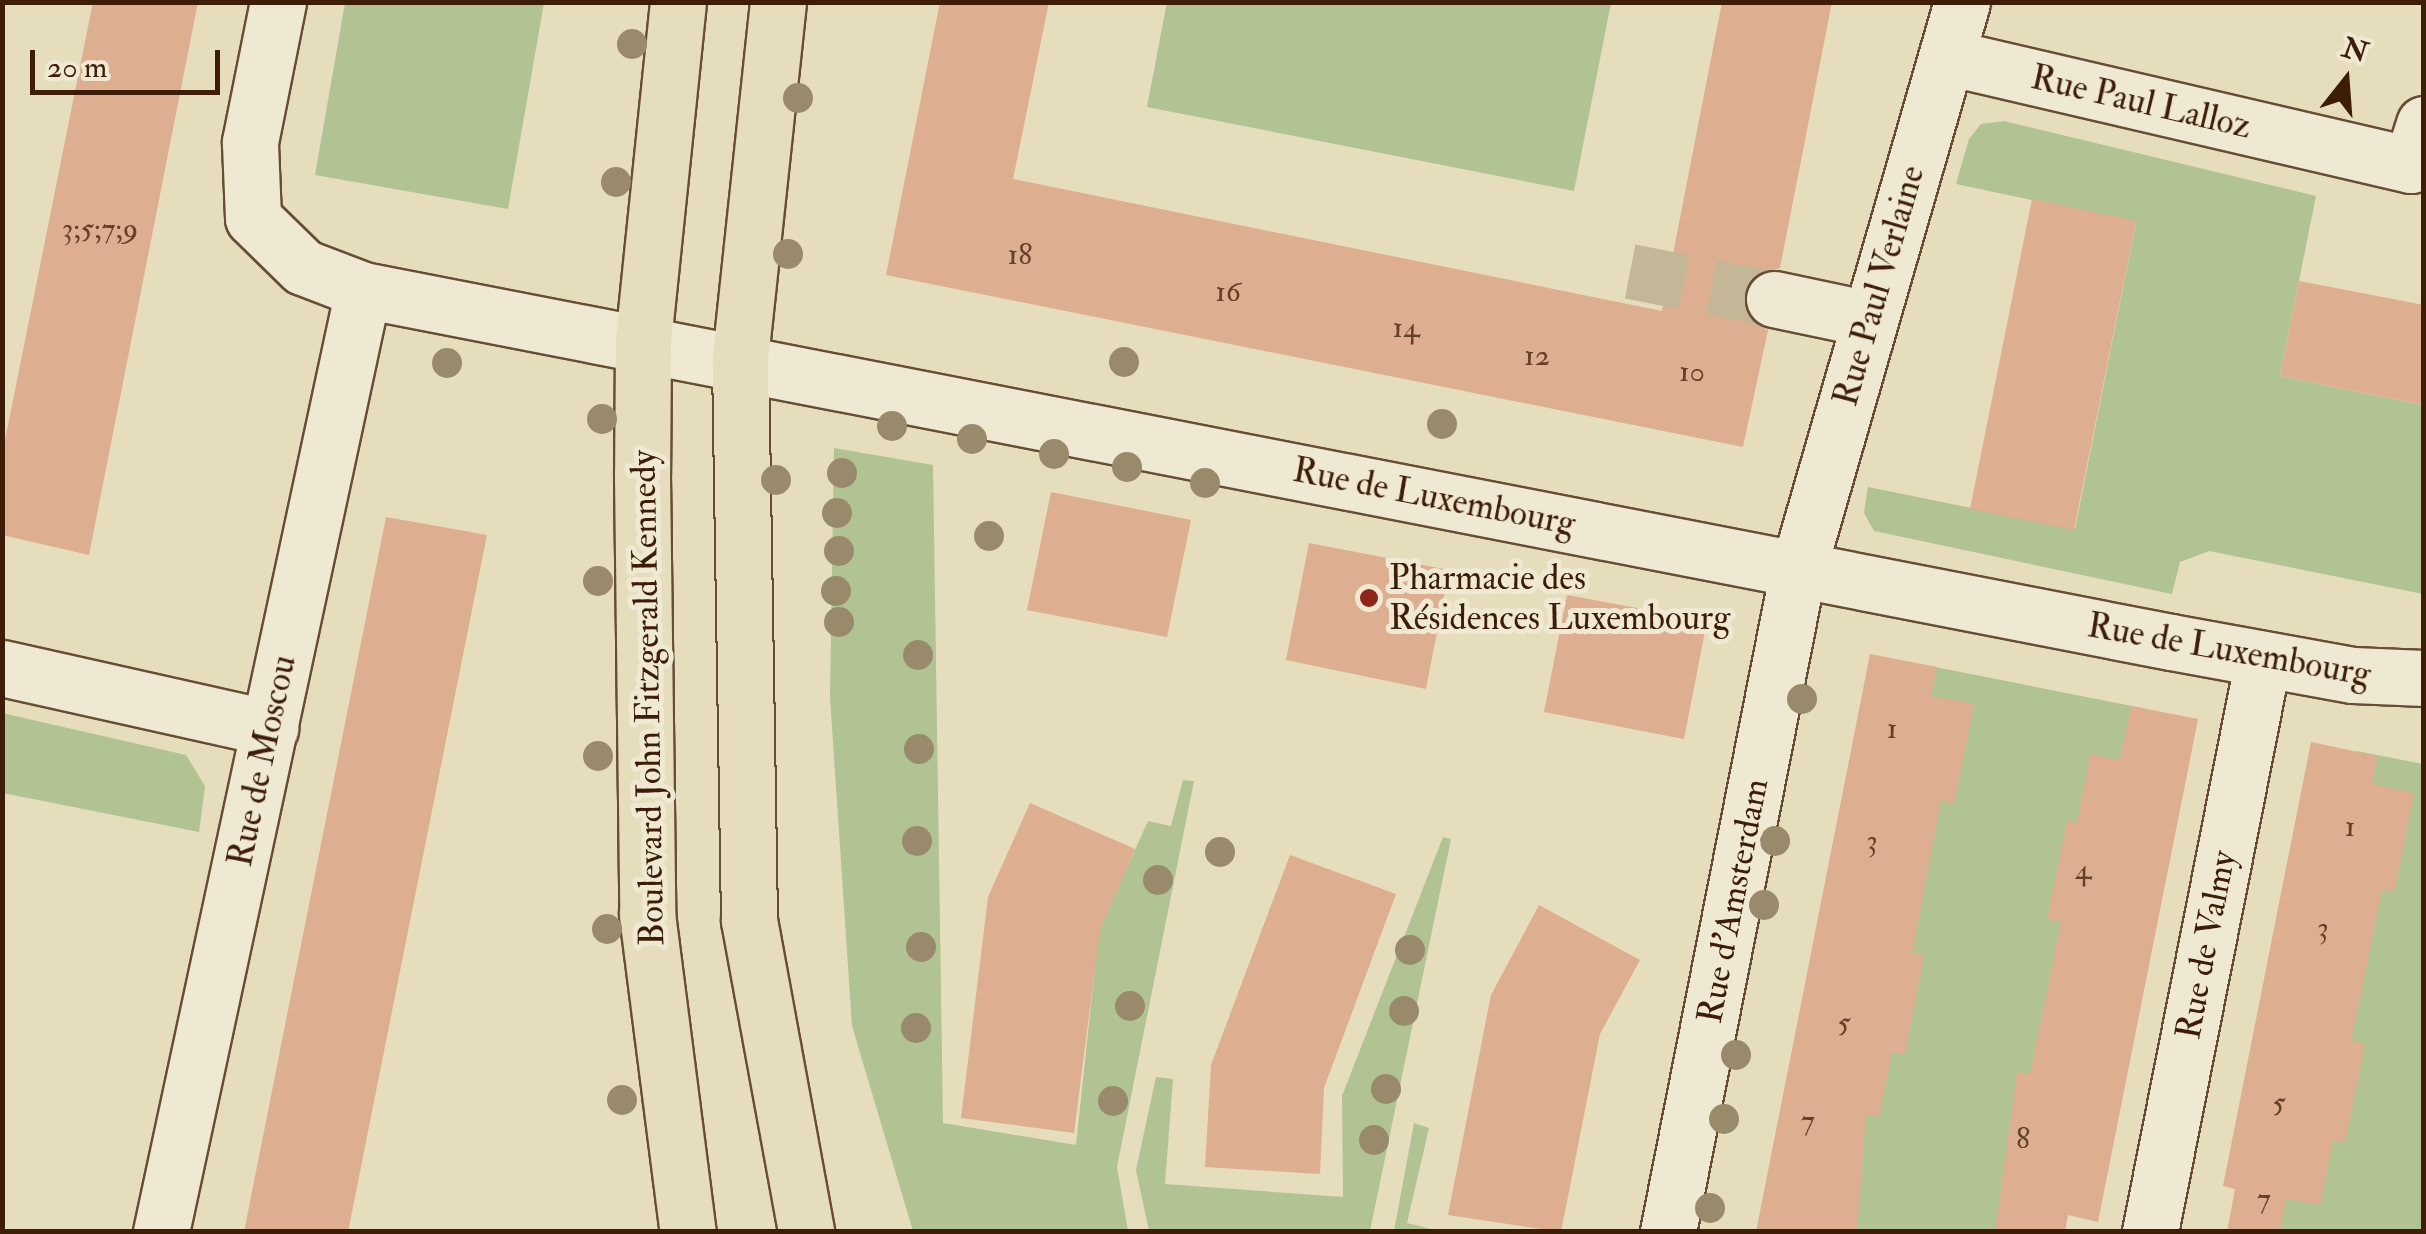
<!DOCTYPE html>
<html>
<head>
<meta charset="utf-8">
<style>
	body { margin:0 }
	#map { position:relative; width:2426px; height:1234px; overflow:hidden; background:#e6ddbc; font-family:"IM FELL Double Pica",serif }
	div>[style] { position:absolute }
	.green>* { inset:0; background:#b1c293 }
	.building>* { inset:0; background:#ddae8f }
	.minor-tunnel>* { height:55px; margin-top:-27.5px; transform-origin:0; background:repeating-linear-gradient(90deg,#c4b798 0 55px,transparent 0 83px) }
	.roads { filter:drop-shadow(2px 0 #674d35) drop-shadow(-2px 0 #674d35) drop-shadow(0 2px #674d35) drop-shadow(0 -2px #674d35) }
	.minor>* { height:55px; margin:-27.5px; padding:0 27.5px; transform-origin:27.5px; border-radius:27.5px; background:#efe9d3 }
	.major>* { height:55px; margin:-27.5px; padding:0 27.5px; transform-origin:27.5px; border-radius:27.5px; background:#e6ddbc }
	.trees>* { width:30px; height:30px; margin:-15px; border-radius:50%; background:#998a6c }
	.dots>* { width:28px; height:28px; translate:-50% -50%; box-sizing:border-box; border:5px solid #efe9d3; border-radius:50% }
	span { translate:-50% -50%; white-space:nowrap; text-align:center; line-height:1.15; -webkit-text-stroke:10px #efe9d3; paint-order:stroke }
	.number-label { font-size:30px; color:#65412a }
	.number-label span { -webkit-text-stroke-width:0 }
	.street-label { font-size:35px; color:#3d1d08 }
	.poi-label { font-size:35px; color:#3d1d08 }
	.left { translate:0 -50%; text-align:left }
	.frame { position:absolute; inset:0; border:5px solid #3d1d08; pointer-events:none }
	.north { position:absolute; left:2296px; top:30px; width:100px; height:100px; -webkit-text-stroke:8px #efe9d3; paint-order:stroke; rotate:17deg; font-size:28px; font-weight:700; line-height:40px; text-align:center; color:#3d1d08 }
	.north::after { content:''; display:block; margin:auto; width:35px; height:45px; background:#3d1d08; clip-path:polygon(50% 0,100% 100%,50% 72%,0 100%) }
	.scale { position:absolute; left:30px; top:50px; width:190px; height:45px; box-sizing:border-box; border:5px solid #3d1d08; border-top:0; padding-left:12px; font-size:30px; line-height:35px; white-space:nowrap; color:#3d1d08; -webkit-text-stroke:8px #efe9d3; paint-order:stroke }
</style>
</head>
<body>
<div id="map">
	<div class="green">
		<i style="clip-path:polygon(1167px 2px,1611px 3px,1574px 191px,1147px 107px)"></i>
		<i style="clip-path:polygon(345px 3px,544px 3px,508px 209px,315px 175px)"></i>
		<i style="clip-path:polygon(2004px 121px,2316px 196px,2280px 376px,2423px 405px,2423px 594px,2209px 551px,2180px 562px,2172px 594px,1874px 531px,1864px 513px,1868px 487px,2075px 529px,2136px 222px,1956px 184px,1969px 139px,1981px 124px)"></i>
		<i style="clip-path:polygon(834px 448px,933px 465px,943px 1123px,1076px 1145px,1099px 930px,1148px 821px,1171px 826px,1183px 780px,1194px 781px,1117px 1167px,1128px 1231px,913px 1231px,852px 1026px,830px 697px)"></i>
		<i style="clip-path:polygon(1920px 664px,2147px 709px,2043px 1231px,1803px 1232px)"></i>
		<i style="clip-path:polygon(2px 713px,186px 755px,205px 786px,199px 832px,3px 793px)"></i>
		<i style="clip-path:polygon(2357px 751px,2423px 764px,2423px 1231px,2260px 1232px)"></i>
		<i style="clip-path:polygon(1443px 837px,1451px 839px,1370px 1231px,1149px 1231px,1136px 1170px,1156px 1077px,1173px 1079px,1165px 1184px,1343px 1197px,1342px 1096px)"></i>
		<i style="clip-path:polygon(1414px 1123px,1429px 1128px,1407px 1223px,1439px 1231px,1394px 1231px)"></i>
	</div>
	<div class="building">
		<i style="clip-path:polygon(93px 2px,198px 2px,89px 555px,2px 535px,2px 455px)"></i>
		<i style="clip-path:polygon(940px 2px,1049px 2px,1013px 179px,1662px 311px,1722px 2px,1832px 2px,1780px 268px,1751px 278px,1743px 294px,1752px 322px,1768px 330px,1743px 447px,886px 275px)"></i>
		<i style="clip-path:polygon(2032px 199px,2136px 221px,2074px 530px,1970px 509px)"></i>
		<i style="clip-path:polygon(2299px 281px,2424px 305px,2424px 405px,2280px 376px)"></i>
		<i style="clip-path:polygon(1051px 492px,1191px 520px,1167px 637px,1027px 610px)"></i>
		<i style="clip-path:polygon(386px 517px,487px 535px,348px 1232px,244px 1232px)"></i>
		<i style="clip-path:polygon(1309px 543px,1449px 570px,1426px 689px,1286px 660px)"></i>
		<i style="clip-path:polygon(1567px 595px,1707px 621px,1684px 739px,1544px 712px)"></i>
		<i style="clip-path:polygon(1870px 654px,1937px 667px,1931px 696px,1974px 704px,1954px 804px,1941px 801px,1912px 953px,1924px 955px,1905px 1054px,1892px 1052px,1879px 1117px,1866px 1115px,1857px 1232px,1756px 1232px)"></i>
		<i style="clip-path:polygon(2131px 706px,2198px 719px,2098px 1222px,2068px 1215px,2065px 1232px,1995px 1232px,2017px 1072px,2030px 1074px,2061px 922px,2047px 919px,2067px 821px,2077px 823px,2090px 754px,2120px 760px)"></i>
		<i style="clip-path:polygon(2311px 742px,2377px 756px,2372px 784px,2414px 793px,2394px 892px,2382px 889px,2351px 1041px,2365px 1044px,2345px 1142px,2333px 1140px,2320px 1205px,2286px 1199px,2279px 1232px,2227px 1232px,2235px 1189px,2223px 1186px)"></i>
		<i style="clip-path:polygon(1030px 803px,1135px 849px,1100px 930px,1074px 1133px,961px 1118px,988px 897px)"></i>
		<i style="clip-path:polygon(1290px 855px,1396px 894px,1324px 1088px,1320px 1174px,1205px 1167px,1211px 1065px)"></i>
		<i style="clip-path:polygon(1539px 905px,1640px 960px,1600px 1034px,1561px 1232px,1448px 1215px,1491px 995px)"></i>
	</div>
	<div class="minor-tunnel">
		<i style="left:1630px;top:271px;width:147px;rotate:11deg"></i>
	</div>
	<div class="roads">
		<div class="minor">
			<i style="left:1947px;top:57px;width:476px;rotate:13.1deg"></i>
			<i style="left:2411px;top:165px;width:43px;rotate:-72.4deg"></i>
			<i style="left:363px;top:290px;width:1842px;rotate:11.02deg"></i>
			<i style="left:2171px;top:642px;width:185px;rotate:10.3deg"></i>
			<i style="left:2353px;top:675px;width:71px;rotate:2.4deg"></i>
			<i style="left:1774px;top:299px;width:97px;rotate:11.9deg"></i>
			<i style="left:2px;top:668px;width:275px;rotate:12.6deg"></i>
			<i style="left:161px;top:1232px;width:963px;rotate:-77.9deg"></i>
			<i style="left:363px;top:290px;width:64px;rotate:-159deg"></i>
			<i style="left:303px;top:267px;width:70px;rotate:-135.6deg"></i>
			<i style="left:253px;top:218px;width:76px;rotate:-92.3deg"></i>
			<i style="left:250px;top:142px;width:143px;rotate:-78.7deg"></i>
			<i style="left:1668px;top:1232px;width:675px;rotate:-78.89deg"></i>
			<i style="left:1798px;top:570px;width:591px;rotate:-73.89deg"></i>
			<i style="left:2150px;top:1232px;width:584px;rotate:-78.84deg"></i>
		</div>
		<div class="major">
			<i style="left:678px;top:2px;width:343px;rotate:95.9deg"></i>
			<i style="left:643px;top:343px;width:132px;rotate:90.4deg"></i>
			<i style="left:642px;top:475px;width:439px;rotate:89.3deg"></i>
			<i style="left:647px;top:914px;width:321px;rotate:82.7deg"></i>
			<i style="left:778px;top:2px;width:360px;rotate:96.1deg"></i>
			<i style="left:740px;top:360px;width:560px;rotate:89.08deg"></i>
			<i style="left:749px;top:920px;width:317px;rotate:79.6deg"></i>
		</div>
	</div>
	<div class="trees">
		<i style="left:632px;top:44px"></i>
		<i style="left:798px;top:98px"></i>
		<i style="left:616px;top:182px"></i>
		<i style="left:788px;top:254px"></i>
		<i style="left:1124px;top:362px"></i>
		<i style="left:447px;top:363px"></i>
		<i style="left:602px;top:419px"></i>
		<i style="left:1442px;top:424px"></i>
		<i style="left:892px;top:426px"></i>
		<i style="left:972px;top:439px"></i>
		<i style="left:1054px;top:454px"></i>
		<i style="left:1127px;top:467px"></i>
		<i style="left:842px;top:473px"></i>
		<i style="left:776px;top:480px"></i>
		<i style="left:1205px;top:483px"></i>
		<i style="left:837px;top:513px"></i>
		<i style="left:989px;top:536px"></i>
		<i style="left:839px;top:551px"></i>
		<i style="left:598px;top:581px"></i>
		<i style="left:836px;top:591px"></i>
		<i style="left:839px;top:622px"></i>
		<i style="left:918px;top:655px"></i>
		<i style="left:1802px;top:699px"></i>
		<i style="left:919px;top:749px"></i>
		<i style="left:598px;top:756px"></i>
		<i style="left:917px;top:841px"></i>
		<i style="left:1775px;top:841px"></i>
		<i style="left:1220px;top:852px"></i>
		<i style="left:1158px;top:880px"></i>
		<i style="left:1764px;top:905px"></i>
		<i style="left:607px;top:929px"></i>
		<i style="left:921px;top:947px"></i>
		<i style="left:1410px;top:950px"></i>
		<i style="left:1130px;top:1006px"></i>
		<i style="left:1404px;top:1011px"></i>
		<i style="left:916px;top:1028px"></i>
		<i style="left:1736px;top:1055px"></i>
		<i style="left:1386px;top:1089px"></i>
		<i style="left:622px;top:1100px"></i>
		<i style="left:1113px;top:1101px"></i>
		<i style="left:1724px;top:1119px"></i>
		<i style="left:1374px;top:1140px"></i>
		<i style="left:1710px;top:1208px"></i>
	</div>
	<div class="dots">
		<i style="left:1369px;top:598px;background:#8f2418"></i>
	</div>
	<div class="number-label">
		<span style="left:100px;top:229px">3;5;7;9</span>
		<span style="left:1020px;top:255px">18</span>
		<span style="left:1228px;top:292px">16</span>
		<span style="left:1406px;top:328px">14</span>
		<span style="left:1537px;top:356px">12</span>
		<span style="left:1692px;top:372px">10</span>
		<span style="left:1892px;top:729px">1</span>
		<span style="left:2350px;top:827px">1</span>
		<span style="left:1872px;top:841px">3</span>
		<span style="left:2083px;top:870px">4</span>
		<span style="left:2323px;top:928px">3</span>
		<span style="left:1844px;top:1023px">5</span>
		<span style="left:2279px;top:1103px">5</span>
		<span style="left:1808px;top:1121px">7</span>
		<span style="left:2023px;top:1139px">8</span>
		<span style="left:2264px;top:1199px">7</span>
	</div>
	<div class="street-label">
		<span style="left:2141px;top:102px;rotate:13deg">Rue Paul Lalloz</span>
		<span style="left:1879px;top:286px;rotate:-74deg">Rue Paul Verlaine</span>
		<span style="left:1434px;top:497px;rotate:11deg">Rue de Luxembourg</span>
		<span style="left:2229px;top:650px;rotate:10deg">Rue de Luxembourg</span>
		<span style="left:648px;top:698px;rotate:-91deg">Boulevard John Fitzgerald Kennedy</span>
		<span style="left:262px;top:761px;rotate:-78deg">Rue de Moscou</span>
		<span style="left:1733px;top:901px;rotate:-79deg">Rue d'Amsterdam</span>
		<span style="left:2206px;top:945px;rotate:-79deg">Rue de Valmy</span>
	</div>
	<div class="poi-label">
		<span class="left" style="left:1389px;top:598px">Pharmacie des<br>Résidences Luxembourg</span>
	</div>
	<div class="frame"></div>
	<div class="north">N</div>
	<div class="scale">20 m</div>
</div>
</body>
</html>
